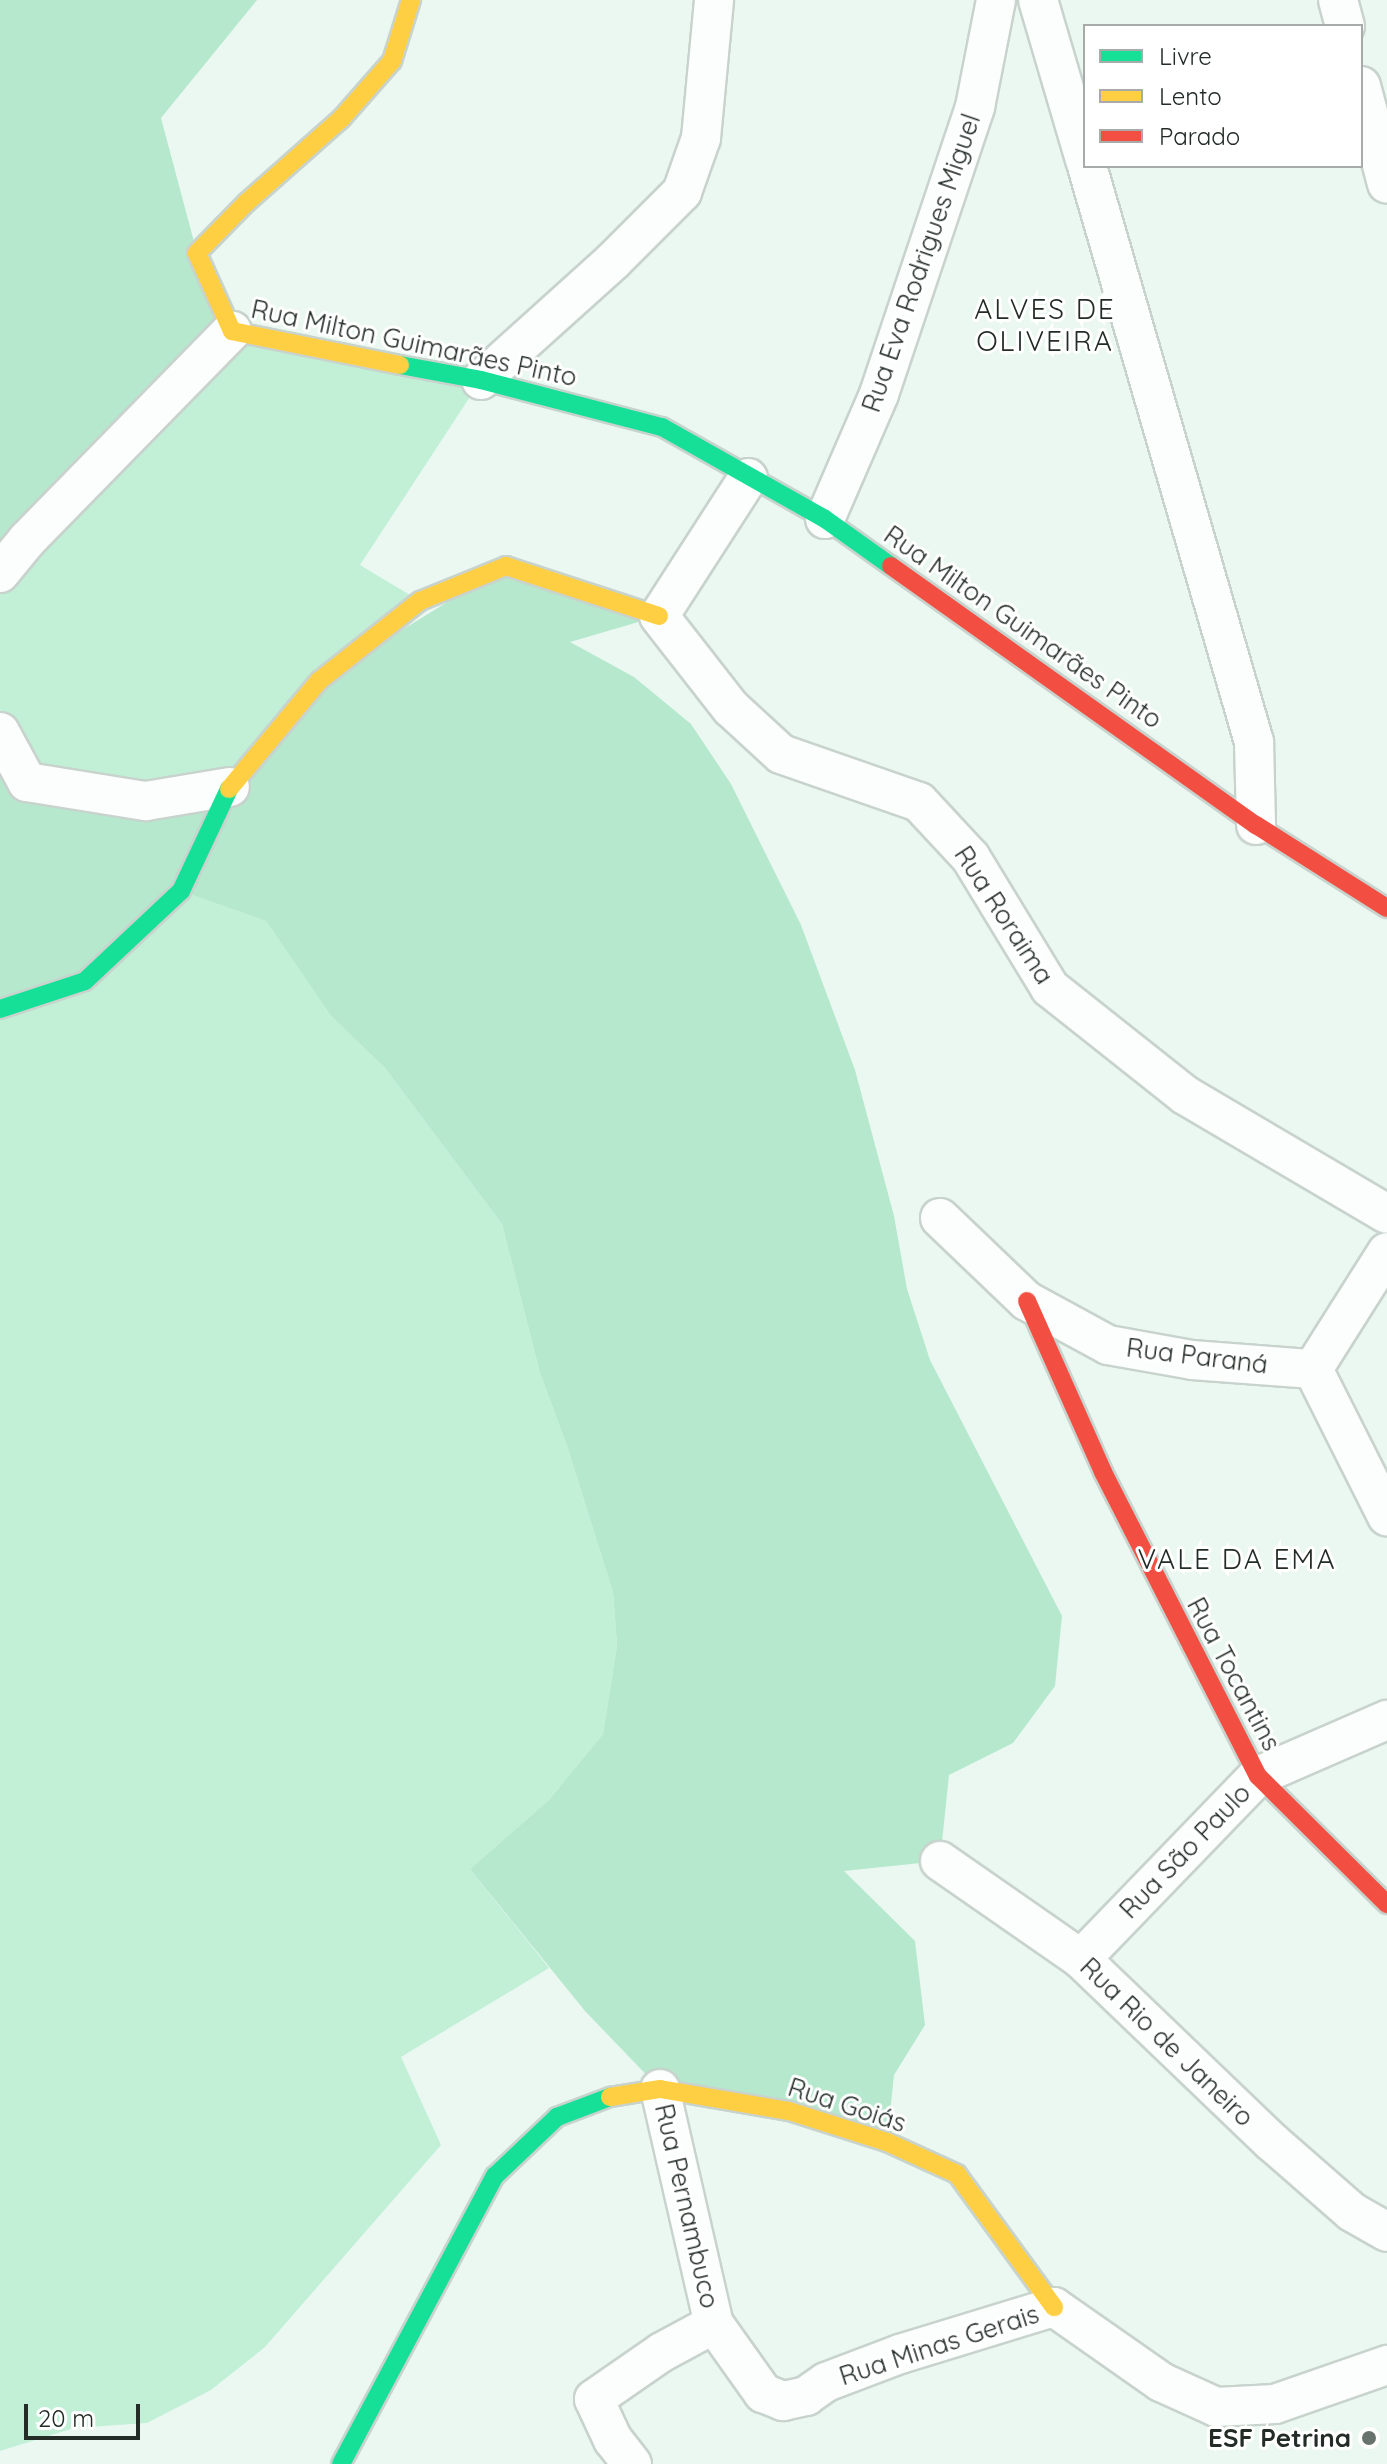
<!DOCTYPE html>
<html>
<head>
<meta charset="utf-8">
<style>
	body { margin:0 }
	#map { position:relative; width:1387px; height:2464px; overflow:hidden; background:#ebf8f1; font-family:Quicksand,sans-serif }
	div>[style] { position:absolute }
	.green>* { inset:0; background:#c1f0d7 }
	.forest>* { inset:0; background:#b5e8cd }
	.roads { filter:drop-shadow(2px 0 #c8d3cd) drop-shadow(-2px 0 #c8d3cd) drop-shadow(0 2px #c8d3cd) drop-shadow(0 -2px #c8d3cd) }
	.street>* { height:38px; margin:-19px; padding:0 19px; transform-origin:19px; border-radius:19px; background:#fcfefd }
	.fast>* { height:18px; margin:-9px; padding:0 9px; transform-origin:9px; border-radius:9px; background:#16e098 }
	.slow>* { height:18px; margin:-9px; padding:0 9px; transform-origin:9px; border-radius:9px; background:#ffcf43 }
	.jam>* { height:18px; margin:-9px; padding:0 9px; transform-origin:9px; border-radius:9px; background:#f24e42 }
	.dots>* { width:22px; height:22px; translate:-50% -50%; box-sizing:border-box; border:4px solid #fff; border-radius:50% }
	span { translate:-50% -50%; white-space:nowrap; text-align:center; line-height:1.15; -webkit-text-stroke:6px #fff; paint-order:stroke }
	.street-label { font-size:26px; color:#232c27 }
	.poi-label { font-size:26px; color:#232c27; font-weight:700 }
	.right { translate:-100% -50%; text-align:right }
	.neighbourhood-label { font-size:28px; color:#232c27; letter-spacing:2px }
	.legend { position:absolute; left:1083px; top:24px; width:280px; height:144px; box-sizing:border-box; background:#fff; border:2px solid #a7aba9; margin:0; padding:10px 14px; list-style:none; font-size:24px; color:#232c27 }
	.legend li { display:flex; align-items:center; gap:16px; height:40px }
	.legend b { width:40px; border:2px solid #a7aba9 }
	.scale { position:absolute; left:24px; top:2404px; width:116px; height:36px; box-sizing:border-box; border:4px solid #232c27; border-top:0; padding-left:10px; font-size:24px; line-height:28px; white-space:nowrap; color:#232c27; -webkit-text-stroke:6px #fff; paint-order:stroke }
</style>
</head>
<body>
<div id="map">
	<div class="green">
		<i style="clip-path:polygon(232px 331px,481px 380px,360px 565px,420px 601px,230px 787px,27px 782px,0 732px,0 573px)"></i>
		<i style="clip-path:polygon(181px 891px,266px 921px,331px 1016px,385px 1068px,502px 1224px,540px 1373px,567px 1446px,613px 1592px,617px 1646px,603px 1734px,549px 1800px,470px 1869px,549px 1968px,401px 2057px,441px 2145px,265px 2347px,211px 2390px,147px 2423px,74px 2428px,0 2451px,0 1009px)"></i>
	</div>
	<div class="forest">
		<i style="clip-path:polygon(0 0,257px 0,161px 118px,197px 253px,232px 331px,0 573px)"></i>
		<i style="clip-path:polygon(506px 566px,659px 616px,570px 642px,634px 677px,691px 724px,731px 784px,801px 925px,855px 1070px,894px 1216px,907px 1289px,930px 1360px,1062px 1616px,1055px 1686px,1013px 1743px,949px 1775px,940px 1861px,844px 1871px,915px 1941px,925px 2025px,894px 2075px,887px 2142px,660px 2089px,585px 2011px,470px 1869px,549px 1800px,603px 1734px,617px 1646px,613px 1592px,567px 1446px,540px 1373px,502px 1224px,385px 1068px,331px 1016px,266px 921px,181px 891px,85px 981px,0 1009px,0 732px,27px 782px,230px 787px,319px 681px)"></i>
	</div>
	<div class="roads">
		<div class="street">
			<i style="left:1038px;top:0;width:167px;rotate:73.6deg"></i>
			<i style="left:1338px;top:0;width:27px;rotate:75deg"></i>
			<i style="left:1361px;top:86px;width:101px;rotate:75.1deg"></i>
			<i style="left:1087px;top:166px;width:600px;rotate:73.83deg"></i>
			<i style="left:1254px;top:742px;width:83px;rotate:88.6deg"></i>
			<i style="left:481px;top:380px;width:178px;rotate:-42deg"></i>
			<i style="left:613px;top:261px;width:98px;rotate:-45deg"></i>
			<i style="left:682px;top:192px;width:57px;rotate:-70.6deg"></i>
			<i style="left:701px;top:138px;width:139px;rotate:-84.6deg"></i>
			<i style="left:748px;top:478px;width:164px;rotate:122.8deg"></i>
			<i style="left:659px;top:616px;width:117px;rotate:52deg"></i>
			<i style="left:731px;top:708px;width:68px;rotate:42.6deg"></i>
			<i style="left:781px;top:754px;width:146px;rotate:19.2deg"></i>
			<i style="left:919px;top:802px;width:76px;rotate:47.1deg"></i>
			<i style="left:971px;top:858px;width:152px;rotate:58.7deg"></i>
			<i style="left:1050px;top:988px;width:172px;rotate:38.4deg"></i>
			<i style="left:1185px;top:1095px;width:234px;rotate:30.5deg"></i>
			<i style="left:825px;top:519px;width:136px;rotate:-66.6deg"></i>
			<i style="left:879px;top:394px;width:303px;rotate:-71.5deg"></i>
			<i style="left:975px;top:107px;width:109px;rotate:-78.9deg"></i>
			<i style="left:0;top:573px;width:43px;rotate:-50.7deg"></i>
			<i style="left:27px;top:540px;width:293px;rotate:-45.6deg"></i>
			<i style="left:0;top:732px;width:57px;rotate:61.6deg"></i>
			<i style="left:27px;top:782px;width:121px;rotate:9.1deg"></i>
			<i style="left:146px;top:801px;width:85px;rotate:-9.5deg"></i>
			<i style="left:940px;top:1218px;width:120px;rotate:43.7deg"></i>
			<i style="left:1027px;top:1301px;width:92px;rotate:28.5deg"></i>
			<i style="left:1108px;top:1345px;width:85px;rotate:10.1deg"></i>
			<i style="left:1192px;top:1360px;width:121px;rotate:4.3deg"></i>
			<i style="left:1313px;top:1369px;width:138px;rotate:-57.7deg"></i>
			<i style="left:1313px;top:1369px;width:165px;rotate:63.3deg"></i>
			<i style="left:940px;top:1861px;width:172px;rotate:34.8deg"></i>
			<i style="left:1081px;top:1959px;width:265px;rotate:43.8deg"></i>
			<i style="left:1272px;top:2142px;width:106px;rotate:41.2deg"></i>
			<i style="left:1352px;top:2212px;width:40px;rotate:29.7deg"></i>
			<i style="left:1081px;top:1959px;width:255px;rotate:-46deg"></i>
			<i style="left:1258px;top:1776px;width:141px;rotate:-23.5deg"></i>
			<i style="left:660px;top:2089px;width:241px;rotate:77.1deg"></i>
			<i style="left:632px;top:2464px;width:31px;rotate:-128deg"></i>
			<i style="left:613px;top:2440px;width:45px;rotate:-114.9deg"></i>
			<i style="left:594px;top:2399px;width:83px;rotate:-34.7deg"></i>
			<i style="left:662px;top:2352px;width:59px;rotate:-28.3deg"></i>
			<i style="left:714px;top:2324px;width:85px;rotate:54.6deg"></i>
			<i style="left:763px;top:2393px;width:22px;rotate:22deg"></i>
			<i style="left:783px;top:2401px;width:24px;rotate:-12deg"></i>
			<i style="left:806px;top:2396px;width:24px;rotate:-35deg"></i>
			<i style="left:826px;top:2382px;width:79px;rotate:-20.7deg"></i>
			<i style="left:900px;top:2354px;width:161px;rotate:-17deg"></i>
			<i style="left:1054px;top:2307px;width:131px;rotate:35deg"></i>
			<i style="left:1161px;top:2382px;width:60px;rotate:24.4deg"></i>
			<i style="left:1216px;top:2407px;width:59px;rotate:-2.9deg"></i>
			<i style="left:1275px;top:2404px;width:119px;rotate:-19.2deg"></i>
		</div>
		<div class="fast">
			<i style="left:400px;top:365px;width:82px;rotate:10.5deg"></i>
			<i style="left:481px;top:380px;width:187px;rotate:14.6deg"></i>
			<i style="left:662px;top:427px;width:187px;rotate:29.4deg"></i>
			<i style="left:825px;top:519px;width:81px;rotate:35.5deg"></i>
			<i style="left:0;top:1009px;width:89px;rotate:-18.2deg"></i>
			<i style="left:85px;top:981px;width:132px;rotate:-43.2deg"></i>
			<i style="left:181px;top:891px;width:113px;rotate:-64.8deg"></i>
			<i style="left:341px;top:2464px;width:327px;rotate:-61.9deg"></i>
			<i style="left:495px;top:2176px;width:86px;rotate:-43.6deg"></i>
			<i style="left:557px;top:2117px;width:57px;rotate:-20.7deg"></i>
		</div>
		<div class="slow">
			<i style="left:400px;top:365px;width:171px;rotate:-168.6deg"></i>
			<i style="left:232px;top:331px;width:85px;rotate:-114.2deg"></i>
			<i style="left:197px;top:253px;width:70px;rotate:-45.6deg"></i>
			<i style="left:246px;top:203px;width:127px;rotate:-41.5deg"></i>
			<i style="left:341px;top:119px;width:77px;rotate:-48.7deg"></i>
			<i style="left:392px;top:61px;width:64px;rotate:-72.7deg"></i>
			<i style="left:229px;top:789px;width:141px;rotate:-50.2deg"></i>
			<i style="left:319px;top:681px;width:129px;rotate:-38.4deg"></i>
			<i style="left:420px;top:601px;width:93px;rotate:-22.1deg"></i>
			<i style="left:506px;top:566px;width:161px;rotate:18.1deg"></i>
			<i style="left:610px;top:2097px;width:51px;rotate:-9.1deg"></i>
			<i style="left:660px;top:2089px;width:131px;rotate:9.7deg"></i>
			<i style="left:789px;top:2111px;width:103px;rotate:17.6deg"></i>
			<i style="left:887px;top:2142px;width:77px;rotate:24.6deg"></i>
			<i style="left:957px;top:2174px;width:165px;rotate:53.9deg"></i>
		</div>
		<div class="jam">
			<i style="left:891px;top:566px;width:448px;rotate:35.4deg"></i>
			<i style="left:1256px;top:825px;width:155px;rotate:32.4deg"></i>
			<i style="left:1027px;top:1301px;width:187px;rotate:66deg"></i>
			<i style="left:1103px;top:1472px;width:341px;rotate:63deg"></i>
			<i style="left:1258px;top:1776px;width:182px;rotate:44.8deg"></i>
		</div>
	</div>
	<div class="dots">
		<i style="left:1369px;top:2438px;background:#69736e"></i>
	</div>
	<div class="street-label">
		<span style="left:921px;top:263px;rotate:-71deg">Rua Eva Rodrigues Miguel</span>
		<span style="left:414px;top:343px;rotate:12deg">Rua Milton Guimarães Pinto</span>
		<span style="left:1023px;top:627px;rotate:35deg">Rua Milton Guimarães Pinto</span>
		<span style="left:1004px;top:915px;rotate:57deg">Rua Roraima</span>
		<span style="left:1197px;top:1356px;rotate:7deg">Rua Paraná</span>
		<span style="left:1234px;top:1674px;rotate:62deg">Rua Tocantins</span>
		<span style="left:1185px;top:1851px;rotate:-46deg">Rua São Paulo</span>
		<span style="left:1167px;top:2042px;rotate:44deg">Rua Rio de Janeiro</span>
		<span style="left:847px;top:2105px;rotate:18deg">Rua Goiás</span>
		<span style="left:687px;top:2206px;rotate:77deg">Rua Pernambuco</span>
		<span style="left:939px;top:2345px;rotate:-18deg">Rua Minas Gerais</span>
	</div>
	<div class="poi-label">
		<span class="right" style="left:1351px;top:2438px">ESF Petrina</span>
	</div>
	<div class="neighbourhood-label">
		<span style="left:1045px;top:325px">ALVES DE<br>OLIVEIRA</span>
		<span style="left:1237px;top:1559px">VALE DA EMA</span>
	</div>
	<ul class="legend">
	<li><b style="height:10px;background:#16e098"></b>Livre</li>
	<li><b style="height:10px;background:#ffcf43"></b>Lento</li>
	<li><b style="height:10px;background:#f24e42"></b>Parado</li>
	</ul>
	<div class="scale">20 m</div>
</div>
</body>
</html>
